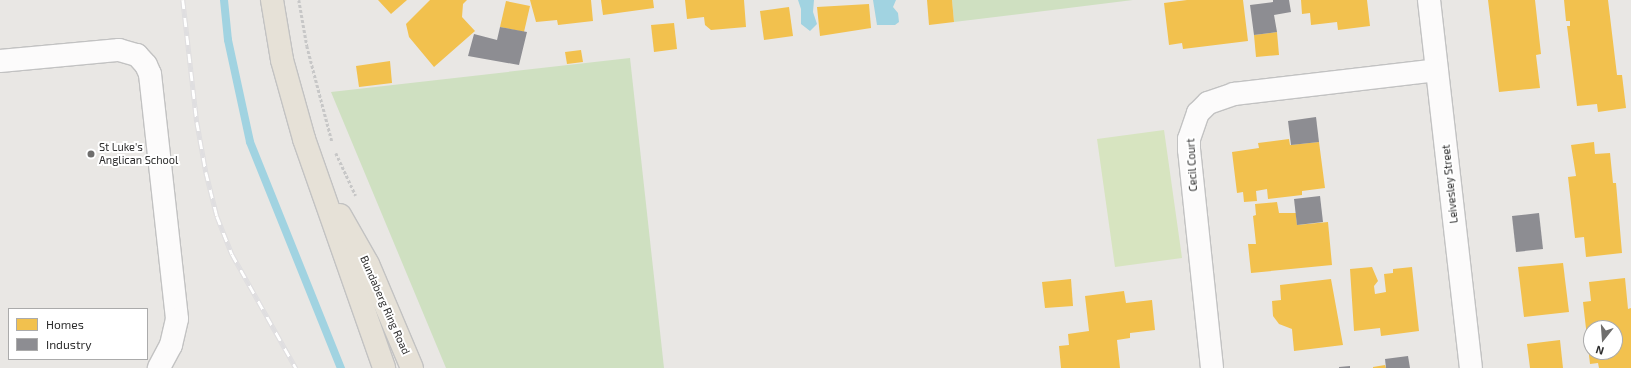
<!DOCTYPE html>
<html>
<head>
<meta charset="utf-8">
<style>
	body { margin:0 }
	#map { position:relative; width:1631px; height:368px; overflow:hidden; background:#e9e7e4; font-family:"Exo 2",sans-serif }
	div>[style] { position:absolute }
	.green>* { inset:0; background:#cfe0c1 }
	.pitch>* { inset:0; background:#d7e4c0 }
	.water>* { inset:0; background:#a1d3e1 }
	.homes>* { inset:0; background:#f2c14e }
	.industry>* { inset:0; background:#8d8d92 }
	.stream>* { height:8px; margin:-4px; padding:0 4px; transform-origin:4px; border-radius:4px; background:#a1d3e1 }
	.path>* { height:2.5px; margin-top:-1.25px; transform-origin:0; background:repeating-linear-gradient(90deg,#c7c7c7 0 3px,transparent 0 5px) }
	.roads { filter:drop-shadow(1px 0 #c2c2c2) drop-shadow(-1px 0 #c2c2c2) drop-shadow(0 1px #c2c2c2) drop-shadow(0 -1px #c2c2c2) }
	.minor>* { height:22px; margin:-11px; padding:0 11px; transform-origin:11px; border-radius:11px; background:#fcfbfb }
	.primary>* { height:22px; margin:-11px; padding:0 11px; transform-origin:11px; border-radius:11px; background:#e6e1d7 }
	.rail>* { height:4.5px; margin-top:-2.25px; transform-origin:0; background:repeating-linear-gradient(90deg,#fff 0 9px,#dfdee0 0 18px); box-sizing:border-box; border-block:1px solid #dfdee0 }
	.dots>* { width:11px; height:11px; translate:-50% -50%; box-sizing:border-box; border:2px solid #fff; border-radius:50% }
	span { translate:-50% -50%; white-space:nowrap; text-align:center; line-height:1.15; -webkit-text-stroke:4px #fff; paint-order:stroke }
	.poi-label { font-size:11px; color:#2d2d2d }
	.left { translate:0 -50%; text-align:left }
	.street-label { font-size:11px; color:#2d2d2d }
	.legend { position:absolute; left:8px; top:308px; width:140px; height:52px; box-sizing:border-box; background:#fff; border:1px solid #ababab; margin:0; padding:5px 7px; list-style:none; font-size:12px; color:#2d2d2d }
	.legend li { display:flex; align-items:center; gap:8px; height:20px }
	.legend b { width:20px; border:1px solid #ababab }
	.north { position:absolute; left:1583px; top:320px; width:40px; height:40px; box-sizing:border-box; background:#fff; border:1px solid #ababab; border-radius:50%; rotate:197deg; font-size:11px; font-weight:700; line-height:16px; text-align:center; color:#2d2d2d }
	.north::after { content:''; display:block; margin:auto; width:14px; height:18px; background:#6f6e6d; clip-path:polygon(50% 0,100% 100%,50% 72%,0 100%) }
</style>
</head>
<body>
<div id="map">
	<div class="green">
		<i style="clip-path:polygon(952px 0,1133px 0,954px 22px)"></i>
		<i style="clip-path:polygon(630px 58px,664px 368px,446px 368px,331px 92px)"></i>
	</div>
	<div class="pitch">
		<i style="clip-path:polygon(1164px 130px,1182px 258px,1115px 267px,1097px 139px)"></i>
	</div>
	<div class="water">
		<i style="clip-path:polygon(798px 0,814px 0,813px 12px,817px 24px,810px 31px,801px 24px,801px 9px)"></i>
		<i style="clip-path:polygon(873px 0,896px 0,893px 7px,898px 13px,899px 22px,895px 25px,877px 25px)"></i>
	</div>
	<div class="homes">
		<i style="clip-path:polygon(378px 0,407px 0,391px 14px)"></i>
		<i style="clip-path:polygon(430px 0,467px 0,463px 4px,462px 17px,475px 31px,434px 67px,409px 37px,406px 24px)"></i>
		<i style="clip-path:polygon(530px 0,591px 0,593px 21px,558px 25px,557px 20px,536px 22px)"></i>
		<i style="clip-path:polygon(601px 0,653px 0,654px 8px,603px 15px)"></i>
		<i style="clip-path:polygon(685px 0,744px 0,746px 27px,711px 30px,705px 25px,704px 17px,687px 19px)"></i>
		<i style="clip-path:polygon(927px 0,952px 0,954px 22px,929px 25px)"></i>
		<i style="clip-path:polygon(1187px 0,1243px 0,1248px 41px,1183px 49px,1182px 43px,1169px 45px,1164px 3px)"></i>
		<i style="clip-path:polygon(1301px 0,1367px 0,1370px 26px,1338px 30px,1337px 22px,1311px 25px,1310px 13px,1302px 14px)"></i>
		<i style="clip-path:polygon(1488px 0,1535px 0,1541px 54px,1536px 55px,1540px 88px,1499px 92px)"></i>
		<i style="clip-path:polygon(1564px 0,1608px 0,1617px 75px,1622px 75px,1626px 108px,1598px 112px,1597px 104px,1577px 106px,1567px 26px,1570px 26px,1570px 21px,1566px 21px)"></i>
		<i style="clip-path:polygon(506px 1px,530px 6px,524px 32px,500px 27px)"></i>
		<i style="clip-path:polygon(869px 4px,871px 28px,820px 36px,817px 7px)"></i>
		<i style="clip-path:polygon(789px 7px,793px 36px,764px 40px,760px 11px)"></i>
		<i style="clip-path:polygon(674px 23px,677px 49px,654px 52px,651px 25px)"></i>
		<i style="clip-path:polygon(1277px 32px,1279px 55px,1256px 57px,1254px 35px)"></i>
		<i style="clip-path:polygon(581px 50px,583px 62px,567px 64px,565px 52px)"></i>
		<i style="clip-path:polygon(390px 61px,392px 83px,359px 87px,356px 66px)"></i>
		<i style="clip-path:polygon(1289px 139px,1290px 145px,1319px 142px,1325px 188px,1302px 191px,1302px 195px,1268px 199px,1267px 189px,1256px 191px,1257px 201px,1244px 202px,1243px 192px,1237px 193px,1232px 152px,1259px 148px,1258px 143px)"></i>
		<i style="clip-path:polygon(1594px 142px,1595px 154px,1610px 153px,1613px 183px,1616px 183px,1622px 253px,1586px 257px,1584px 237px,1575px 238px,1568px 177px,1576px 176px,1571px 145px)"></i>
		<i style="clip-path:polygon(1277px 202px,1279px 213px,1296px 213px,1297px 225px,1328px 222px,1332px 265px,1251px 273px,1248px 244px,1256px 244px,1253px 216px,1256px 215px,1255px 204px)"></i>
		<i style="clip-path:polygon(1563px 263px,1569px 312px,1524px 317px,1518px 267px)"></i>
		<i style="clip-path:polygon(1372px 267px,1378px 281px,1374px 286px,1375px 294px,1386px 292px,1384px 274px,1393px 273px,1393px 269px,1412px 267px,1419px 331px,1381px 336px,1380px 328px,1354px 331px,1350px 269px)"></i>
		<i style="clip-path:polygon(evenodd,1625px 278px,1628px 309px,1631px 308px,1631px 368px,1599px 368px,1598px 363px,1590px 364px,1583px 302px,1591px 301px,1589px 282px,1625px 278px,1591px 328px,1615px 328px,1615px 352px,1591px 352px,1591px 328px)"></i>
		<i style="clip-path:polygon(1071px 279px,1073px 306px,1045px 308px,1042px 282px)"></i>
		<i style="clip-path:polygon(1331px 279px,1343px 345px,1294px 351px,1292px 329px,1279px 324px,1273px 316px,1272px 301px,1281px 300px,1280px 285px)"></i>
		<i style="clip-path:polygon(1124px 291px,1126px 303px,1152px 300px,1155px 330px,1130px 333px,1130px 338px,1117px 340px,1120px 368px,1061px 368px,1059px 346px,1069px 345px,1068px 334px,1089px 331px,1085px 296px)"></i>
		<i style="clip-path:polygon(1560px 340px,1563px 368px,1530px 368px,1527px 344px)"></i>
		<i style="clip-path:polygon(1385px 365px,1386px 368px,1373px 368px,1373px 367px)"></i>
	</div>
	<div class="industry">
		<i style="clip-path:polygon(1273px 0,1289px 0,1291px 12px,1274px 15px,1277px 32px,1254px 35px,1250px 5px,1273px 2px)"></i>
		<i style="clip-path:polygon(500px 27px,527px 32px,519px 65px,468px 56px,474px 34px,497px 40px)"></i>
		<i style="clip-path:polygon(1316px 117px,1319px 142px,1291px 145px,1288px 121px)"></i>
		<i style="clip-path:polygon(1320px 196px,1323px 222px,1297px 225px,1294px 199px)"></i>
		<i style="clip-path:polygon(1539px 213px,1543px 249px,1516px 252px,1512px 216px)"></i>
		<i style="clip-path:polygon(1408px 356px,1410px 368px,1386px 368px,1385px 359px)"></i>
		<i style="clip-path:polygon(1350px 366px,1350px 368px,1339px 368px,1339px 367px)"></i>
	</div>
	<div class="stream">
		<i style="left:224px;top:0;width:40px;rotate:84.3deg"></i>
		<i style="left:228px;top:40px;width:104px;rotate:77.8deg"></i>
		<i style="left:250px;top:142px;width:244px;rotate:68.1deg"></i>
	</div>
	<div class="path">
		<i style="left:299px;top:0;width:47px;rotate:80.1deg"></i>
		<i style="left:307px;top:46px;width:98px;rotate:75.3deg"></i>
		<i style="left:336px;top:153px;width:47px;rotate:65.1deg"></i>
	</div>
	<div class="roads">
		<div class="minor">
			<i style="left:1429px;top:0;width:370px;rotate:83.5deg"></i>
			<i style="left:0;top:61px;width:120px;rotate:-5.3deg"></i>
			<i style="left:119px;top:50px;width:19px;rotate:16deg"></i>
			<i style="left:137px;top:55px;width:13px;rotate:48deg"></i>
			<i style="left:146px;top:65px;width:10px;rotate:66deg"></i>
			<i style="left:150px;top:74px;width:246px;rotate:83.7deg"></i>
			<i style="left:177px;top:319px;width:27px;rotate:103deg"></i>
			<i style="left:171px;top:345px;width:26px;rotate:118deg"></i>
			<i style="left:1212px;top:368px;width:219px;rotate:-96deg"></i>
			<i style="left:1189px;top:150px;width:11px;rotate:-90deg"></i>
			<i style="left:1189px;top:139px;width:28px;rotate:-71deg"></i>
			<i style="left:1198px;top:113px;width:14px;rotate:-45deg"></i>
			<i style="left:1208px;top:103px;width:28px;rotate:-19deg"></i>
			<i style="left:1234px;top:94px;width:204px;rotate:-6.7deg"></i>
		</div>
		<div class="primary">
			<i style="left:272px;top:0;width:61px;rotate:80.5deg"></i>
			<i style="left:282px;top:60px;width:82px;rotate:74.4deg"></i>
			<i style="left:304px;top:139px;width:243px;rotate:70.7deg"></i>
			<i style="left:340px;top:215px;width:56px;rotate:60.3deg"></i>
			<i style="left:368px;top:264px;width:113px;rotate:67.1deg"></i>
		</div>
	</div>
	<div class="rail">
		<i style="left:183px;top:0;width:123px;rotate:83.5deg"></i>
		<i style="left:197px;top:122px;width:51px;rotate:79.8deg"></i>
		<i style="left:206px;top:172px;width:45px;rotate:76deg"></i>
		<i style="left:217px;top:216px;width:41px;rotate:68.5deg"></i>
		<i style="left:232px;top:254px;width:131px;rotate:60.7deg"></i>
	</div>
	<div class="dots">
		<i style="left:91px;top:154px;background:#6f6e6d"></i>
	</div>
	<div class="poi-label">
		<span class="left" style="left:99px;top:154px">St Luke's<br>Anglican School</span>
	</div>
	<div class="street-label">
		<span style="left:1192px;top:165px;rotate:-93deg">Cecil Court</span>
		<span style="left:1450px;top:184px;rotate:-96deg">Leivesley Street</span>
		<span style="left:385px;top:305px;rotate:66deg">Bundaberg Ring Road</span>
	</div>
	<ul class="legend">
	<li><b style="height:11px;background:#f2c14e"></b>Homes</li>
	<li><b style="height:11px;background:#8d8d92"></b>Industry</li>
	</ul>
	<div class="north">N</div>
</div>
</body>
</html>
